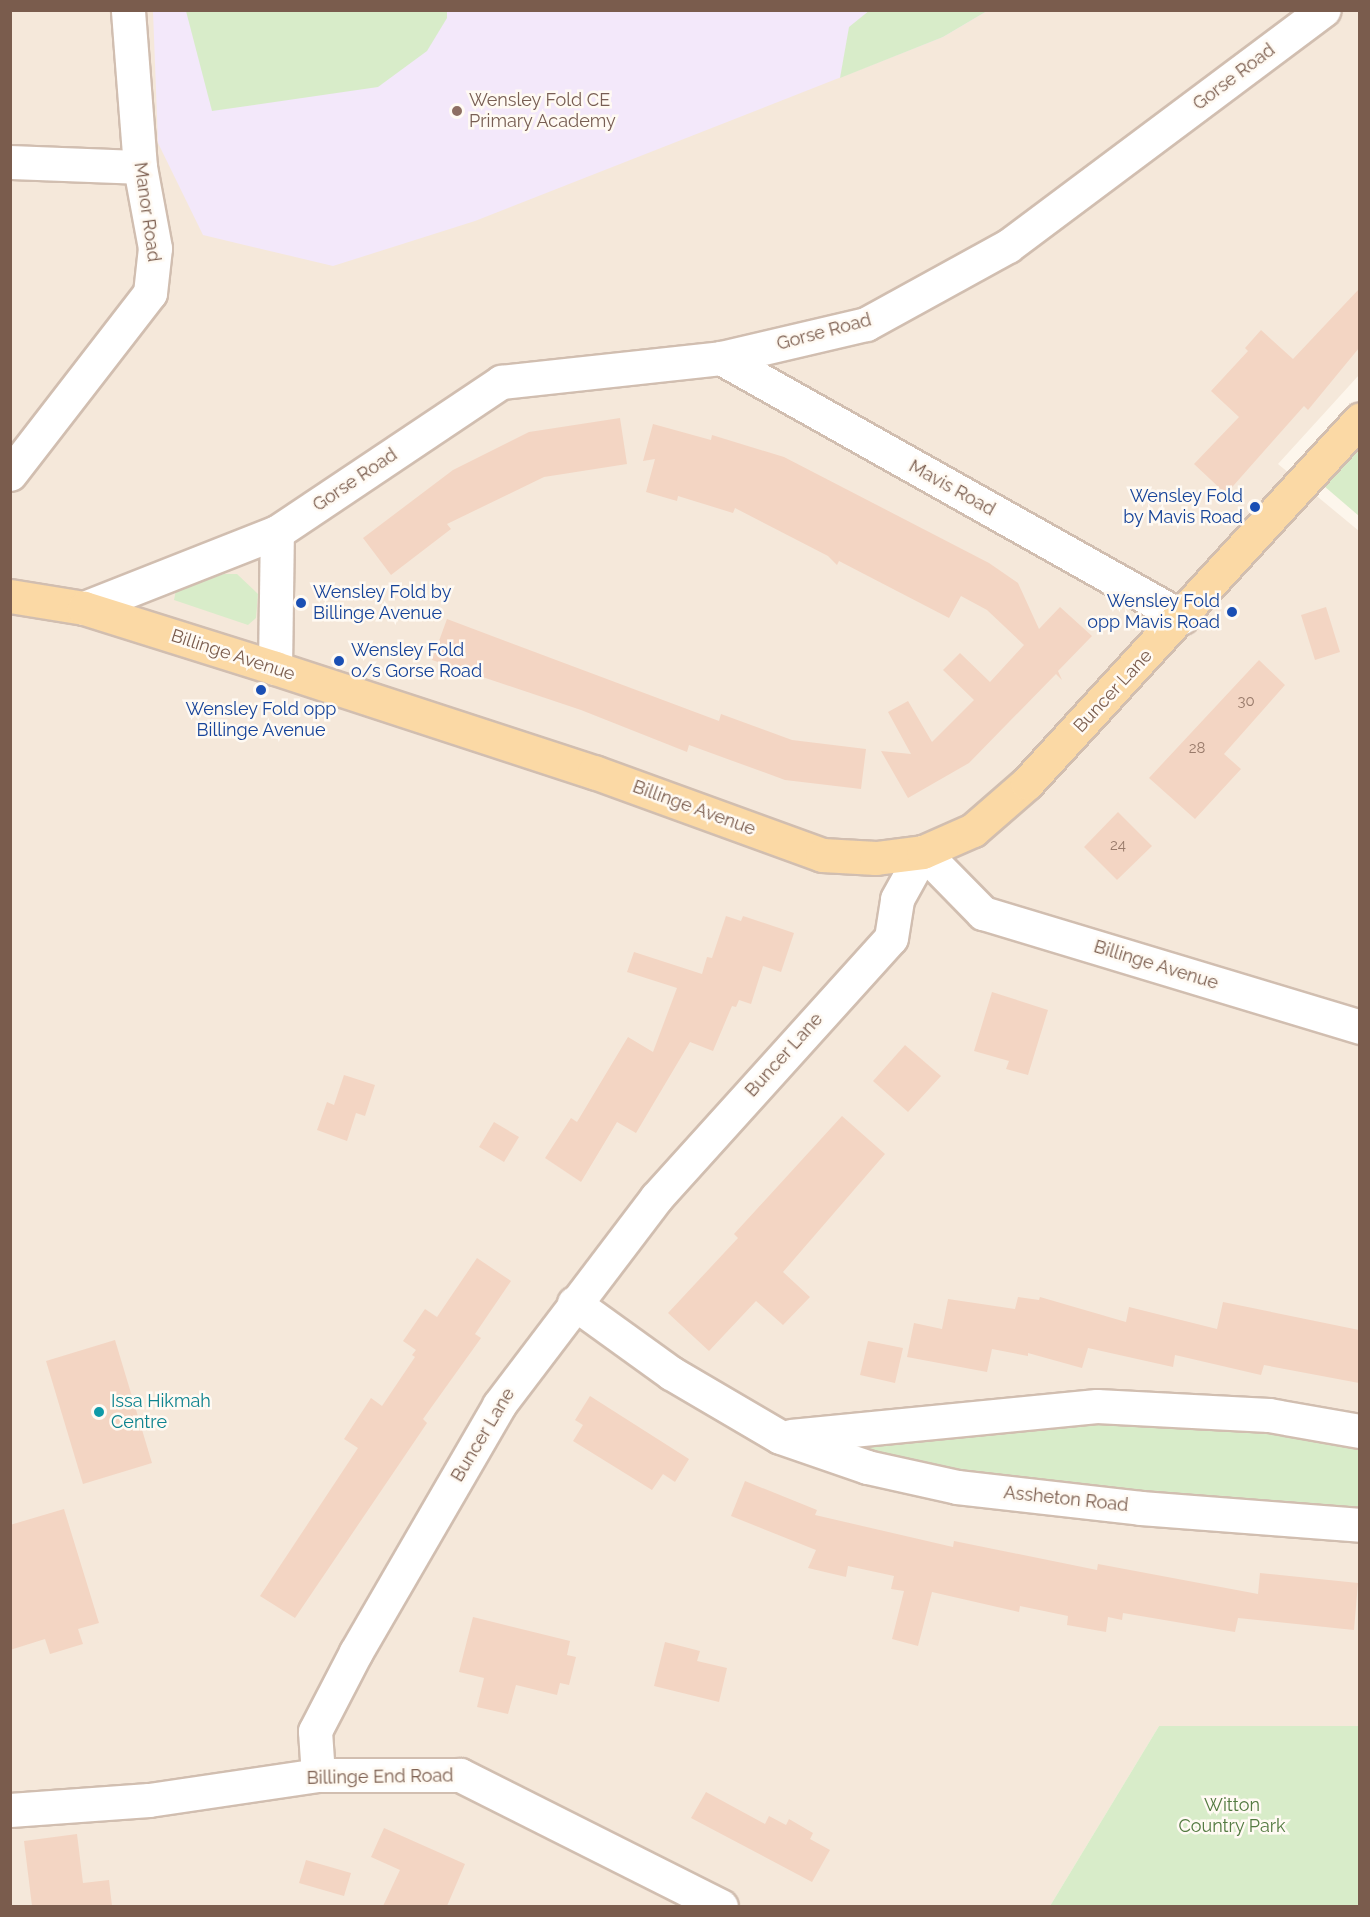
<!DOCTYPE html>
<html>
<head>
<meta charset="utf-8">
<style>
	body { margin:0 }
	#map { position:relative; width:1370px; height:1917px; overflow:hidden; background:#fdf6ec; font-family:Raleway,sans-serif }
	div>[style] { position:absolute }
	.residential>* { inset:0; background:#f5e8da }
	.education>* { inset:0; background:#f3e8fa }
	.green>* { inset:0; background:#d8ecc9 }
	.building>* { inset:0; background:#f3d5c3 }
	.roads { filter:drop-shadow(2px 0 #d1beb0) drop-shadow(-2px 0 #d1beb0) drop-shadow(0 2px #d1beb0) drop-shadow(0 -2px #d1beb0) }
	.minor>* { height:33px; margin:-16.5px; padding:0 16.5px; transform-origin:16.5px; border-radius:16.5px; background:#fff }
	.major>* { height:33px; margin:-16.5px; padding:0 16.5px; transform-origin:16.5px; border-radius:16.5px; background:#fbd9a5 }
	.dots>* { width:16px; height:16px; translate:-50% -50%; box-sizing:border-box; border:3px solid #fffaf3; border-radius:50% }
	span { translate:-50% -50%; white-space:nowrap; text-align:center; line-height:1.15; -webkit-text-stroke:5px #fffaf3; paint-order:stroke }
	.number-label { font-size:15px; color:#987a6a }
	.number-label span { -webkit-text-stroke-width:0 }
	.street-label { font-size:18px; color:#7a5c4d }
	.education-label { font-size:18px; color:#785e54 }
	.left { translate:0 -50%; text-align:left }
	.transit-label { font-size:18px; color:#164399 }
	.right { translate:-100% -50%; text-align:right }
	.culture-label { font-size:18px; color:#0d838f }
	.park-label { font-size:18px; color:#537a41 }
	.frame { position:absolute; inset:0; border:12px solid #7a5c4d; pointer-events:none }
</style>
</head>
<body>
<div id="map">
	<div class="residential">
		<i style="clip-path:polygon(11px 11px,1359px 11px,1359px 375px,1278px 464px,1359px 531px,1359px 1726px,1159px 1726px,1050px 1906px,11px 1906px)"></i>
	</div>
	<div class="education">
		<i style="clip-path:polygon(153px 11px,987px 11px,943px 37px,475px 221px,333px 266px,203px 235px,158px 143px)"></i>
	</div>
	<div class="green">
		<i style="clip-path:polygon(870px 10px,987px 10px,987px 11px,943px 37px,840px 78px,849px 27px)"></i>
		<i style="clip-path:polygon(447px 11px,447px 18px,427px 51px,378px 87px,212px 111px,186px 11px)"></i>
		<i style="clip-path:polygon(1359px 420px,1359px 516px,1310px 474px)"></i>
		<i style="clip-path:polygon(224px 574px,237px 574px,258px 594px,256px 618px,248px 625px,174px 600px,176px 590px)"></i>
		<i style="clip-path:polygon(1124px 1420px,1205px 1425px,1359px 1445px,1359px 1512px,967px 1476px,841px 1448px,1042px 1424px)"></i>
		<i style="clip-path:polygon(1159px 1726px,1359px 1726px,1359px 1906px,1050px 1906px)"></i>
	</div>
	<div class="building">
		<i style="clip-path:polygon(1359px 289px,1359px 348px,1308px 410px,1304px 406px,1226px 494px,1194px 464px,1239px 417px,1211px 391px,1248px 351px,1245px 348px,1261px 330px,1293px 359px)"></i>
		<i style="clip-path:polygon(620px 418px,627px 464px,544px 477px,447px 524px,451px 529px,391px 575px,363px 538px,453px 470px,529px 432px)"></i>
		<i style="clip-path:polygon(653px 424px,711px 440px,712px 435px,784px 457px,989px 563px,1018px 583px,1039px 629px,1060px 607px,1092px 636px,1058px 671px,1062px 680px,1056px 674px,969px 763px,908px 798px,881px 751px,911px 754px,888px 712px,908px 701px,932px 742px,974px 700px,943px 670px,960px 653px,990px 682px,1024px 645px,987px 610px,961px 596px,949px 618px,839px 561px,837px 565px,828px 556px,735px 508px,733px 513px,678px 496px,677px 501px,646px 492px,655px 459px,643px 461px)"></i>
		<i style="clip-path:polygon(1326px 607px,1340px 652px,1315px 660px,1301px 615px)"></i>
		<i style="clip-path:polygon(447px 619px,719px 721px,721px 714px,792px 740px,866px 749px,861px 789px,785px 780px,689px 745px,687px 752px,581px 710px,432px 660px)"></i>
		<i style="clip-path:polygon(1259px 660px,1285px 685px,1224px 754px,1241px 769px,1195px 819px,1149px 778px)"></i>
		<i style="clip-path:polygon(1118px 812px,1152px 846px,1117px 880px,1084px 847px)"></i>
		<i style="clip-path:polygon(726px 916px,741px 921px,743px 916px,794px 933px,781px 972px,763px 966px,751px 1004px,739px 1000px,736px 1007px,732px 1006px,713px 1051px,690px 1042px,636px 1133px,617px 1122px,581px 1182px,545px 1158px,571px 1118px,577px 1122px,628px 1037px,653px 1052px,677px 988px,627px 972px,634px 952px,702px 974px,707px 957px,712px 958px)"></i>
		<i style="clip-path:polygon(992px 992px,1048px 1010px,1028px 1075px,1006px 1069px,1009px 1061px,974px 1051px)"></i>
		<i style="clip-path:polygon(905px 1045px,941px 1076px,908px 1112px,873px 1081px)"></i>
		<i style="clip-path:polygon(344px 1075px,375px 1085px,365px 1116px,356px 1113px,347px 1141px,317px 1130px,327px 1102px,334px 1105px)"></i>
		<i style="clip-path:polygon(842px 1116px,885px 1154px,783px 1272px,810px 1297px,783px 1325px,756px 1301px,709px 1351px,668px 1313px,738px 1238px,734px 1234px)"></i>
		<i style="clip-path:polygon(494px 1122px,519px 1137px,504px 1162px,479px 1147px)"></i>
		<i style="clip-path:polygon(477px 1258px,511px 1281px,475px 1334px,481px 1338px,423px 1419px,427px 1423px,295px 1618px,260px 1596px,358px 1448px,344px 1439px,371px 1398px,382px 1406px,415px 1357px,412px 1355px,416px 1350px,403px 1341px,425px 1309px,437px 1317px)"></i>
		<i style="clip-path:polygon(1018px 1297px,1039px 1300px,1040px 1297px,1126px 1322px,1129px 1307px,1217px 1329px,1223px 1302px,1359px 1330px,1359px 1383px,1264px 1365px,1261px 1375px,1175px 1355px,1173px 1367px,1088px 1348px,1082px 1368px,1028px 1353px,1028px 1356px,992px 1349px,987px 1372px,907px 1357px,914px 1323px,942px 1329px,948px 1299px,1015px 1309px)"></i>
		<i style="clip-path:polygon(115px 1340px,152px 1463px,83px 1484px,46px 1361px)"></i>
		<i style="clip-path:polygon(868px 1341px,903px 1348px,895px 1383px,860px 1375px)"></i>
		<i style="clip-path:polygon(590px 1396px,689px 1459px,675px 1482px,663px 1474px,652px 1490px,573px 1441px,583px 1425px,575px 1420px)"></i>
		<i style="clip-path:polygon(745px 1481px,817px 1510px,815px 1515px,953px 1547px,954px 1541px,1097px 1570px,1098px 1564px,1258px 1594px,1260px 1573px,1358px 1583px,1354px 1630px,1238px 1618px,1235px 1632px,1123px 1613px,1122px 1620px,1108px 1617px,1106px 1632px,1067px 1625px,1068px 1616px,1020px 1606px,1019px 1612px,932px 1592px,918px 1646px,892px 1639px,904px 1591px,891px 1589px,894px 1576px,848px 1566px,846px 1577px,808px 1568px,816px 1550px,731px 1516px)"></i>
		<i style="clip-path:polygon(64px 1509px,99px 1623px,78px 1629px,83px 1644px,50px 1654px,45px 1639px,10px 1650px,10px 1525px)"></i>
		<i style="clip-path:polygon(473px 1617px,570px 1641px,567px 1655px,576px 1657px,569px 1685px,560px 1683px,557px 1695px,516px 1685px,508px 1714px,477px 1707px,484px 1678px,459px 1672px)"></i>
		<i style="clip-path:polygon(665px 1642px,700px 1651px,697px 1661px,727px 1668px,719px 1702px,654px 1686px)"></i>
		<i style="clip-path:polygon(706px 1792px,765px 1824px,769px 1816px,786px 1825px,789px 1819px,813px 1833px,810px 1839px,830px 1850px,812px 1882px,691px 1818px)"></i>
		<i style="clip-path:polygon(384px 1828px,465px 1864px,447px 1906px,383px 1906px,400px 1870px,371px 1857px)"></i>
		<i style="clip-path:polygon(77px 1834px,83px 1883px,109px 1880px,112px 1906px,32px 1906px,24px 1841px)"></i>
		<i style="clip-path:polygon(306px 1860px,351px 1873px,344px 1896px,299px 1883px)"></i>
	</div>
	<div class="roads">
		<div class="minor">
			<i style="left:10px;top:162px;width:130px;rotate:2.2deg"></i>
			<i style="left:721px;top:358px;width:529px;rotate:29.33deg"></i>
			<i style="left:10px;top:474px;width:229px;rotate:-52.3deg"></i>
			<i style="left:150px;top:293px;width:45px;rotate:-83.7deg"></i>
			<i style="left:155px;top:248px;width:82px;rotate:-100.5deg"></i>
			<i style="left:140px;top:167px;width:157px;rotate:-94.4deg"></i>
			<i style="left:84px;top:608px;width:207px;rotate:-21.5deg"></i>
			<i style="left:277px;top:532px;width:270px;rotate:-33.8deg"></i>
			<i style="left:501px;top:382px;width:221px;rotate:-6.2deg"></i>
			<i style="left:721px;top:358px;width:149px;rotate:-13.2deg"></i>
			<i style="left:866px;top:324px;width:162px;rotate:-28.8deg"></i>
			<i style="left:1008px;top:246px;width:394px;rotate:-36.8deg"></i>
			<i style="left:275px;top:668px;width:136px;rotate:-89.2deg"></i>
			<i style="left:574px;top:1303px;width:120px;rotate:35.8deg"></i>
			<i style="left:671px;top:1373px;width:126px;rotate:30.4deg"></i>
			<i style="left:780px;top:1437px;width:92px;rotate:19deg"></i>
			<i style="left:867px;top:1467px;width:92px;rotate:12.5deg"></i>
			<i style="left:957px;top:1487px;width:185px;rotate:6.5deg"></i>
			<i style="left:1141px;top:1508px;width:220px;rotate:4.4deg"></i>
			<i style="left:791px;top:1436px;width:307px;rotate:-5.6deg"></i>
			<i style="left:1097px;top:1406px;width:172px;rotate:3deg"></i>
			<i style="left:1269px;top:1415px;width:92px;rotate:10deg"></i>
			<i style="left:318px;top:1775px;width:44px;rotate:-93.9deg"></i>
			<i style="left:315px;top:1731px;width:89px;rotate:-62.6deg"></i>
			<i style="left:356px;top:1652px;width:285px;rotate:-59.9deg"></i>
			<i style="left:499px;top:1405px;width:260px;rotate:-52.8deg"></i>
			<i style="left:656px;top:1198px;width:350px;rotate:-47.9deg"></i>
			<i style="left:891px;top:938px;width:39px;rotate:-81deg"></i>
			<i style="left:897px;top:899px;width:54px;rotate:-61deg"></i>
			<i style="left:923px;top:852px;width:86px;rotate:45.5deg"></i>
			<i style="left:983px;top:913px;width:394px;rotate:16.8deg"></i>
			<i style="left:10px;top:1810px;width:139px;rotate:-4.1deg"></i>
			<i style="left:149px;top:1800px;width:171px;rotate:-8.4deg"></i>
			<i style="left:318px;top:1775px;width:142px"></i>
			<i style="left:460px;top:1775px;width:292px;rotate:26.7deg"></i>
		</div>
		<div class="major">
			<i style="left:10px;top:596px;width:75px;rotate:9.2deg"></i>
			<i style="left:84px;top:608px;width:200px;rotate:17.4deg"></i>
			<i style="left:275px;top:668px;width:336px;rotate:18.1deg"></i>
			<i style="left:594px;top:772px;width:243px;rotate:20deg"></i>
			<i style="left:822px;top:855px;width:54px;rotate:3.2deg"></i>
			<i style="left:876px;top:858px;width:47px;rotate:-7.3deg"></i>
			<i style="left:923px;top:852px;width:55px;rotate:-23.7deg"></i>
			<i style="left:973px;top:830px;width:72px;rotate:-41deg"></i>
			<i style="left:1027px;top:783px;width:493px;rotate:-47.5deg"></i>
		</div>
	</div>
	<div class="dots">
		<i style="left:457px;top:111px;background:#8d6e63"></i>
		<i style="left:1255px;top:507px;background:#1a4fb4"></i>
		<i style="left:301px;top:603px;background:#1a4fb4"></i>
		<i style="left:1232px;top:612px;background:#1a4fb4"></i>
		<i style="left:339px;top:661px;background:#1a4fb4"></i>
		<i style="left:261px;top:690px;background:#1a4fb4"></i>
		<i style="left:99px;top:1412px;background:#0f9aa8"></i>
	</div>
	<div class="number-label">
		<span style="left:1246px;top:702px">30</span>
		<span style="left:1197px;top:749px">28</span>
		<span style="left:1118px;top:846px">24</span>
	</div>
	<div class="street-label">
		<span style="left:1234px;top:77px;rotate:-37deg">Gorse Road</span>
		<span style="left:147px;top:212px;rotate:82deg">Manor Road</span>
		<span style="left:824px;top:332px;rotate:-15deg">Gorse Road</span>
		<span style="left:355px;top:480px;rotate:-34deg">Gorse Road</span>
		<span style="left:952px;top:488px;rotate:29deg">Mavis Road</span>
		<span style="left:233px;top:655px;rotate:18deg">Billinge Avenue</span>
		<span style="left:1113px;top:691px;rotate:-47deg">Buncer Lane</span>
		<span style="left:694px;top:808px;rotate:20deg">Billinge Avenue</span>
		<span style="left:1156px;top:965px;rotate:17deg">Billinge Avenue</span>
		<span style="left:784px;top:1055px;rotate:-48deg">Buncer Lane</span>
		<span style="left:483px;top:1435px;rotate:-59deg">Buncer Lane</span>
		<span style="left:1066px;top:1499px;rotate:6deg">Assheton Road</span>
		<span style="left:380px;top:1777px;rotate:-1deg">Billinge End Road</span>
	</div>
	<div class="education-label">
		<span class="left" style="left:469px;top:111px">Wensley Fold CE<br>Primary Academy</span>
	</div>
	<div class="transit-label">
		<span class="right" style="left:1243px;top:507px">Wensley Fold<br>by Mavis Road</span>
		<span class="left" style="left:313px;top:603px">Wensley Fold by<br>Billinge Avenue</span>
		<span class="right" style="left:1220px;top:612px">Wensley Fold<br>opp Mavis Road</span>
		<span class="left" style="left:351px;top:661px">Wensley Fold<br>o/s Gorse Road</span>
		<span style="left:261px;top:720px">Wensley Fold opp<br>Billinge Avenue</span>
	</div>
	<div class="culture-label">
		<span class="left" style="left:111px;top:1412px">Issa Hikmah<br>Centre</span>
	</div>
	<div class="park-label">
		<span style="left:1232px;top:1816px">Witton<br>Country Park</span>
	</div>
	<div class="frame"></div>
</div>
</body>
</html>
